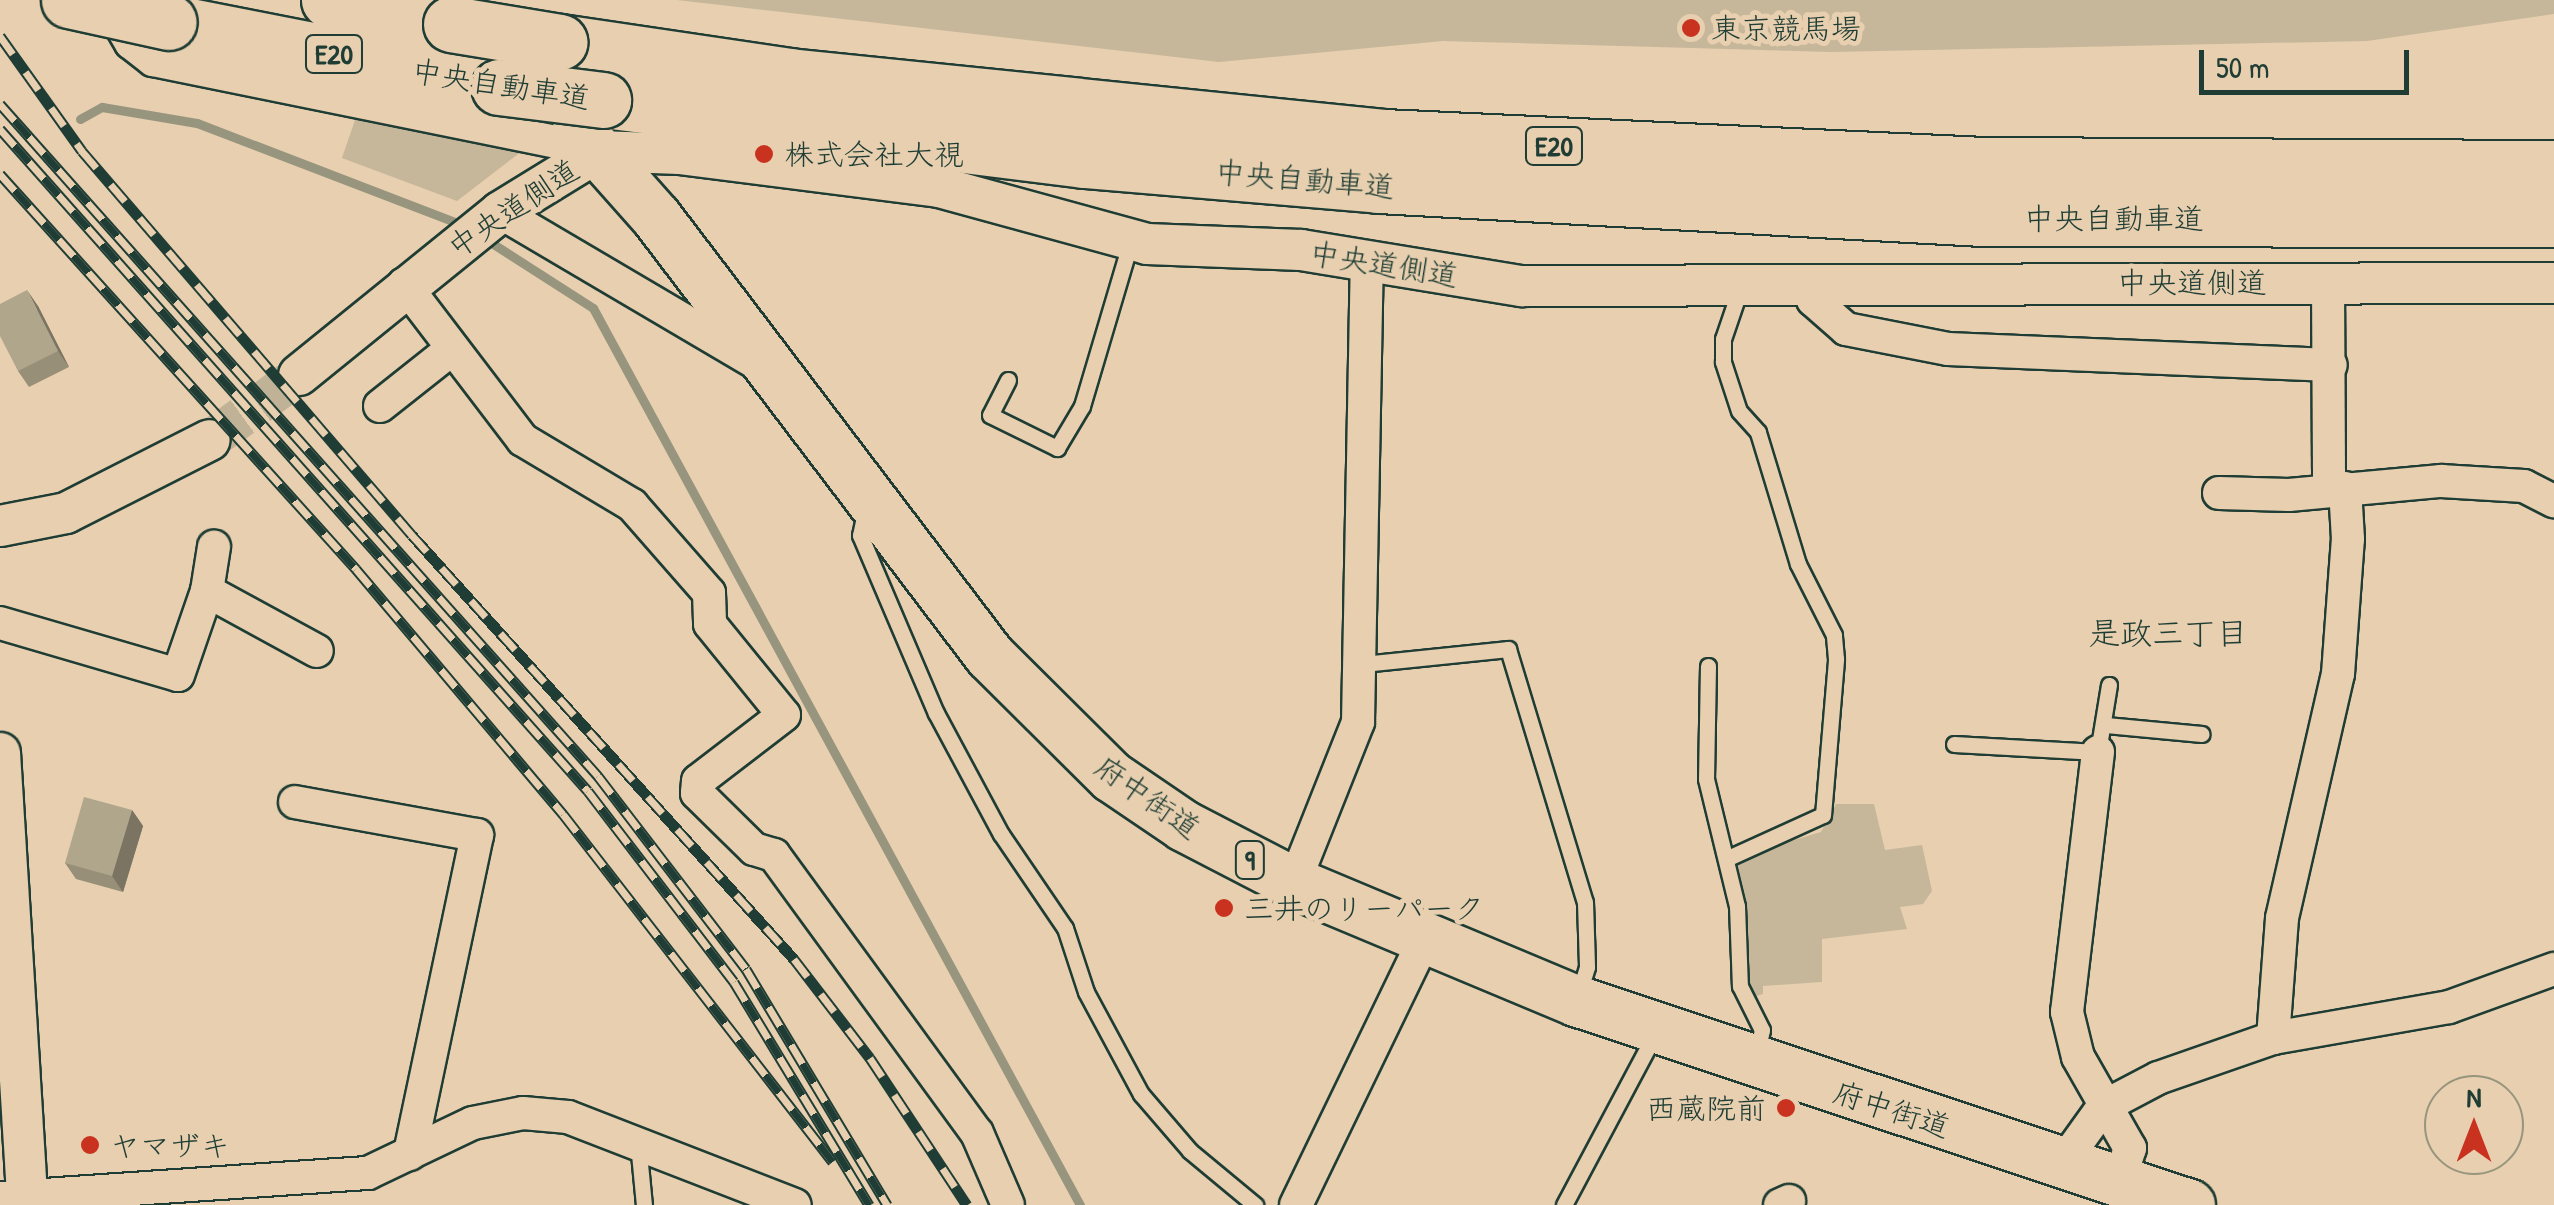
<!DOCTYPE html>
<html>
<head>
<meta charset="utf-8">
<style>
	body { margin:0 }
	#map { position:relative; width:2554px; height:1205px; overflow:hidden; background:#e7cfaf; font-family:"Patrick Hand","Klee One",sans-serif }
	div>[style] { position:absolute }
	.green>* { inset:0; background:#c6b79a }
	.stream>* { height:9px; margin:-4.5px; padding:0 4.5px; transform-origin:4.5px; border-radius:4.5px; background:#98957f }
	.tertiary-tunnel>* { height:40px; margin-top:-20px; transform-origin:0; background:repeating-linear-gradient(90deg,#bfb296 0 40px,transparent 0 60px) }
	.roads { filter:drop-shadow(2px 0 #1f3d34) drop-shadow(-2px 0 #1f3d34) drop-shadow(0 2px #1f3d34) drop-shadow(0 -2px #1f3d34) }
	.service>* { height:15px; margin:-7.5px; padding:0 7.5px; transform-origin:7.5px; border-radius:7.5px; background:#e7cfaf }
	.minor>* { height:32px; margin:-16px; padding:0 16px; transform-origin:16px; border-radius:16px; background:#e7cfaf }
	.tertiary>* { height:40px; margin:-20px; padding:0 20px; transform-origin:20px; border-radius:20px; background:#e7cfaf }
	.primary>* { height:50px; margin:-25px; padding:0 25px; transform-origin:25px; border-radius:25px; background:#e7cfaf }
	.motorway>* { height:55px; margin:-27.5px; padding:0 27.5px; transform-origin:27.5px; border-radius:27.5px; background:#e7cfaf }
	.rail>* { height:11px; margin-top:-5.5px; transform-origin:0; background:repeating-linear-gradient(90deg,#e7cfaf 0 22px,#1f3d34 0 44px); box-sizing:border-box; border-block:2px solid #1f3d34 }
	.bridges { filter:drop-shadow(2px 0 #1f3d34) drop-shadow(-2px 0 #1f3d34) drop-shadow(0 2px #1f3d34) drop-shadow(0 -2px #1f3d34) }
	.motorway-bridge>* { height:55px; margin:-27.5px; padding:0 27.5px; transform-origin:27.5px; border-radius:27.5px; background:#e7cfaf }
	.wall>* { inset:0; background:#978f78 }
	.shaded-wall>* { inset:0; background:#7b7462 }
	.building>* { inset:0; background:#b0a68c }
	.dots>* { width:28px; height:28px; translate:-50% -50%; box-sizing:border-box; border:5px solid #e7cfaf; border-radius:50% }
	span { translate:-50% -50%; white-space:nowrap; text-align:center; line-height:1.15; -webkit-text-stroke:10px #e7cfaf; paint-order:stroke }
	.shield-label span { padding:2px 8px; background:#e7cfaf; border:2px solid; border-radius:8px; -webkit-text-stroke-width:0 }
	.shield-label { font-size:28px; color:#1f3d34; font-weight:700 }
	.poi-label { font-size:30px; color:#1f3d34 }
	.left { translate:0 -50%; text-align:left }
	.right { translate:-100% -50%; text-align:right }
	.street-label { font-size:30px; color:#1f3d34 }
	.neighbourhood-label { font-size:32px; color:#1f3d34 }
	.north { position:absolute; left:2424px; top:1075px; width:100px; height:100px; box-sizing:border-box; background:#e7cfaf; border:2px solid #97957e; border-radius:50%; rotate:0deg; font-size:28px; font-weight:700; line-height:40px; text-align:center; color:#1f3d34 }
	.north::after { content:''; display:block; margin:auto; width:35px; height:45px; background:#c8321e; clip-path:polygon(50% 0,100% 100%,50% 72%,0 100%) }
	.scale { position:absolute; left:2199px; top:50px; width:210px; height:45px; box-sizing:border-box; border:5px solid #1f3d34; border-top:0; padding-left:12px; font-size:30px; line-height:35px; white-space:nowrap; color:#1f3d34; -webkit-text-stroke:8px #e7cfaf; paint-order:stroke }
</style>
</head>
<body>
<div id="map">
	<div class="green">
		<i style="clip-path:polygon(677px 0,2554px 0,2554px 14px,2367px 41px,1831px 52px,1443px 41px,1219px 62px)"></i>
		<i style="clip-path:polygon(356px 117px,522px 151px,457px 201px,342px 158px)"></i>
		<i style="clip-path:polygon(1836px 804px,1874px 804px,1885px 850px,1922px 845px,1932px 891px,1923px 904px,1900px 907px,1907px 929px,1822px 939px,1822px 982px,1763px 986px,1763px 994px,1753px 997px,1747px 987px,1746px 909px,1737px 863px,1753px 852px,1821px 832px)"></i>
	</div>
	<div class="stream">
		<i style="left:80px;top:119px;width:25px;rotate:-29deg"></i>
		<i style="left:102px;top:107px;width:96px;rotate:9.6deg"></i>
		<i style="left:197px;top:123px;width:287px;rotate:21deg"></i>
		<i style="left:487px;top:240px;width:126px;rotate:32.7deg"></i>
		<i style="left:593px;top:308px;width:1021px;rotate:61.5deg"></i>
	</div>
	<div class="tertiary-tunnel">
		<i style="left:210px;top:440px;width:110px;rotate:-36.1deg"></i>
	</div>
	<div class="roads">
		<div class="service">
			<i style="left:1008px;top:380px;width:39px;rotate:117deg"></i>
			<i style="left:990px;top:415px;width:75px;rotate:26.2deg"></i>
			<i style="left:1057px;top:448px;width:49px;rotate:-59.2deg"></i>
			<i style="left:1082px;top:406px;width:172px;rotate:-73.5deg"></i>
			<i style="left:865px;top:512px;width:24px;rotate:102deg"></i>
			<i style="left:860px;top:535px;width:194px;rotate:66.9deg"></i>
			<i style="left:936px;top:713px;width:137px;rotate:61.8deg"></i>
			<i style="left:1001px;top:834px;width:114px;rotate:55.8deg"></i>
			<i style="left:1065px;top:928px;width:67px;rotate:71.8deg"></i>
			<i style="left:1086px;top:992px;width:116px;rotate:61.7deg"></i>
			<i style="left:1141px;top:1094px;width:75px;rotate:49.3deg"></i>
			<i style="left:1190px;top:1151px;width:85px;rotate:39.7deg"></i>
			<i style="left:1363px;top:664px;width:146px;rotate:-5.9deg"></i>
			<i style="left:1508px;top:649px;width:264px;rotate:73.1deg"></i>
			<i style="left:1585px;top:902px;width:65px;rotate:88.2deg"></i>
			<i style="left:1587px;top:967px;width:27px;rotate:107deg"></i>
			<i style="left:1708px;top:666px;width:113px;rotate:91deg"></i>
			<i style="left:1706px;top:779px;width:131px;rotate:76.3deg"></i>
			<i style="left:1737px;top:906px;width:80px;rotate:87.9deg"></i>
			<i style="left:1740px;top:986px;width:49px;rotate:63.4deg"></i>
			<i style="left:1762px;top:1030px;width:27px;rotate:103deg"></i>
			<i style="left:2106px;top:725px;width:96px;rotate:5.4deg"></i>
			<i style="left:1954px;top:744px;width:144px;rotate:3.2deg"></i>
			<i style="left:2098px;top:752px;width:68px;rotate:-80.7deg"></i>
			<i style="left:1728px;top:858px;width:104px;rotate:-24.4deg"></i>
			<i style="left:1823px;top:815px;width:157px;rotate:-85.2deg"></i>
			<i style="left:1836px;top:659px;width:24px;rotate:-95deg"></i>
			<i style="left:1834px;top:635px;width:80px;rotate:-116.9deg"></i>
			<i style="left:1798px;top:564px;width:138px;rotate:-106.9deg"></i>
			<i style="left:1758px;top:432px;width:28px;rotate:-132deg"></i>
			<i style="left:1739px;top:411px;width:52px;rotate:-108.1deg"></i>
			<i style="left:1723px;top:362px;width:23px;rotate:-90deg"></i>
			<i style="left:1723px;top:339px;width:56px;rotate:-71.2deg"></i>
			<i style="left:638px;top:1143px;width:62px;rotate:84.5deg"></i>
			<i style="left:1564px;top:1205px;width:191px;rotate:-62deg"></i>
		</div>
		<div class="minor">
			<i style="left:108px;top:4px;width:45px;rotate:59.5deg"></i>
			<i style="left:131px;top:43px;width:28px;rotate:38deg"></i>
			<i style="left:153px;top:60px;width:455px;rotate:11.5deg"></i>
			<i style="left:500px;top:212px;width:297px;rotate:30.5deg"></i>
			<i style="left:1814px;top:282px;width:18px;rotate:93deg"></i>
			<i style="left:1813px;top:300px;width:44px;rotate:41.3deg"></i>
			<i style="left:1846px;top:329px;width:104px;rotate:11.1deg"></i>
			<i style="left:1948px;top:349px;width:383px;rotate:2.4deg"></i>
			<i style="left:2328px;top:282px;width:208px;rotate:89.7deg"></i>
			<i style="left:404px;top:284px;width:196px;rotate:52.7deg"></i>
			<i style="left:523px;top:440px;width:127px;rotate:30.8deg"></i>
			<i style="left:632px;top:505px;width:117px;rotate:48.8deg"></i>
			<i style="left:709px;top:593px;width:31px;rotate:88deg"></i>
			<i style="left:710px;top:624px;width:117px;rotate:50.9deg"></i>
			<i style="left:784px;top:715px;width:108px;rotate:142.5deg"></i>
			<i style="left:698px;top:781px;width:12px;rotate:95deg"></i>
			<i style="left:697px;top:793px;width:80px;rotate:44.5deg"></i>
			<i style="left:754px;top:849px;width:21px;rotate:17deg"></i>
			<i style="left:774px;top:855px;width:344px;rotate:53.9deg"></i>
			<i style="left:977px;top:1133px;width:78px;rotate:66.7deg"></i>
			<i style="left:380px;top:406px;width:92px;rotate:-38.4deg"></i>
			<i style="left:2219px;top:493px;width:70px;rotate:1.6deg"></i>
			<i style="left:2289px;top:495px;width:153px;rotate:-5.3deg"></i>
			<i style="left:2441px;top:481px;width:83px;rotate:3.4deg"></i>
			<i style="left:2524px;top:486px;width:34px;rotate:27deg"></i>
			<i style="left:207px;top:591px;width:125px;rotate:28.6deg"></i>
			<i style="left:0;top:623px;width:185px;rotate:16.3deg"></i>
			<i style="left:178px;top:675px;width:89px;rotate:-71deg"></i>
			<i style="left:207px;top:591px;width:45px;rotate:-81deg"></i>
			<i style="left:2098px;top:752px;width:262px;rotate:96.8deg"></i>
			<i style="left:2067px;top:1012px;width:46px;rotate:76.3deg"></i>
			<i style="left:2078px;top:1057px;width:105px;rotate:60.3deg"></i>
			<i style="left:2130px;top:1148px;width:36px;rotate:108deg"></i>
			<i style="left:295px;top:802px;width:185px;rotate:10.3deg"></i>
			<i style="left:477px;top:835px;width:326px;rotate:101.9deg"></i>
			<i style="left:1294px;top:883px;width:173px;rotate:-68.3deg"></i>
			<i style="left:1358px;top:722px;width:463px;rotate:-88.9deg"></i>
			<i style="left:2273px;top:1038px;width:120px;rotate:-85.7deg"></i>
			<i style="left:2282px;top:918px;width:250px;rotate:-77.1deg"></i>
			<i style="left:2338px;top:674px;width:135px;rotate:-85.8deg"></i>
			<i style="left:2348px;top:539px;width:51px;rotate:-93.4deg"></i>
			<i style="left:2062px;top:1164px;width:70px;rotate:-54.3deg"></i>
			<i style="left:2103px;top:1107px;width:62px;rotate:-27.8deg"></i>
			<i style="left:2158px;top:1078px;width:122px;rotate:-19.2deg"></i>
			<i style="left:2273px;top:1038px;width:179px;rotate:-10deg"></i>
			<i style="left:2449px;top:1007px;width:112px;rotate:-19.9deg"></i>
			<i style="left:0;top:1198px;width:369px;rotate:-3.9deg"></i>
			<i style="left:368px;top:1173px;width:116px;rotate:-25.5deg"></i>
			<i style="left:473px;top:1123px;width:51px;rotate:-11.3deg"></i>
			<i style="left:523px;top:1113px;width:45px;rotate:5.1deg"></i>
			<i style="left:568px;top:1117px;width:243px;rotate:21.2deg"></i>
			<i style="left:1296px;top:1205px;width:297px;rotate:-64.2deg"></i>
			<i style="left:1780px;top:1205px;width:10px;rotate:-24deg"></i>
		</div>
		<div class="tertiary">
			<i style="left:299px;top:375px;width:259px;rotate:-39deg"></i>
			<i style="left:500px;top:212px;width:116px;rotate:-31.6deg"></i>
			<i style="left:599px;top:151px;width:80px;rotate:2.1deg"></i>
			<i style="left:679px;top:154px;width:262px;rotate:7.2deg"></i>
			<i style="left:939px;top:187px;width:216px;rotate:15.3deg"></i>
			<i style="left:1147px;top:244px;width:154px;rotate:2.2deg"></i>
			<i style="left:1301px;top:250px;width:224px;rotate:9.3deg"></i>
			<i style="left:1522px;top:286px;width:1032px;rotate:-0.17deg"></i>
			<i style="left:0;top:526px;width:67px;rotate:-11.1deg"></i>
			<i style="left:66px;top:513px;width:161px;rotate:-26.9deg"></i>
			<i style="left:0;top:753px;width:453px;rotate:86.5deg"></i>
		</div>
		<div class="primary">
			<i style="left:578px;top:129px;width:119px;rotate:48.4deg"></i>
			<i style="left:657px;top:218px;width:550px;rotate:52.76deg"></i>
			<i style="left:990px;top:656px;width:172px;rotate:44.8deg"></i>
			<i style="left:1112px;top:777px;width:87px;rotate:34.2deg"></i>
			<i style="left:1184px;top:826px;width:124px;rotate:27.4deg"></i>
			<i style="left:1294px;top:883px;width:306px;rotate:22.7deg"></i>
			<i style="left:1576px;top:1001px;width:647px;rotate:18.38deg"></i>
		</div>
		<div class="motorway">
			<i style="left:329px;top:0;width:124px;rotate:11.1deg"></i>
			<i style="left:169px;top:22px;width:336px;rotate:11.1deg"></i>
			<i style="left:560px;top:42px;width:232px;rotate:8.4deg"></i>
			<i style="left:789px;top:76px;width:597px;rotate:5.86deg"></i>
			<i style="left:1383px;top:137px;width:602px;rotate:2.67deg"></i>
			<i style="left:1984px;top:165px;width:570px;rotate:0.3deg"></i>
			<i style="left:603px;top:100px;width:485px;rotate:7.1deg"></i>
			<i style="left:1084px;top:160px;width:296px;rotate:4.8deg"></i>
			<i style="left:1379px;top:185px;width:605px;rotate:3.13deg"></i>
			<i style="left:1983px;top:218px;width:571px;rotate:0.1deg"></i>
		</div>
	</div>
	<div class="rail">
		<i style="left:0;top:36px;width:141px;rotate:54.5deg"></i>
		<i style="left:82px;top:151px;width:506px;rotate:49.33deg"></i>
		<i style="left:412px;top:535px;width:571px;rotate:47.98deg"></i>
		<i style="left:794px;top:959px;width:125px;rotate:52.5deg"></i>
		<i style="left:870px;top:1058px;width:176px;rotate:56.6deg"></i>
		<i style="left:0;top:104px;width:900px;rotate:48.33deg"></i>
		<i style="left:598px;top:776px;width:243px;rotate:52.5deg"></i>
		<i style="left:746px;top:969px;width:275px;rotate:59.1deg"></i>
		<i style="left:0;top:129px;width:885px;rotate:48.39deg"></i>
		<i style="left:588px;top:791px;width:240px;rotate:52.6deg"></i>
		<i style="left:734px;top:982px;width:261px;rotate:58.8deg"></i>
		<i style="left:0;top:174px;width:532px;rotate:47.97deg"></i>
		<i style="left:356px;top:569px;width:321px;rotate:49.8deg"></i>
		<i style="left:563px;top:814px;width:440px;rotate:52.2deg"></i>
	</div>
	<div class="bridges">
		<div class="motorway-bridge">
			<i style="left:69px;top:0;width:102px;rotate:12.4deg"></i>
			<i style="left:451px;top:24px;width:110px;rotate:9.4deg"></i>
			<i style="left:499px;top:87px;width:105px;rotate:7.1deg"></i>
		</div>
	</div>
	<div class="wall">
		<i style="clip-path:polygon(38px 306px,69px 367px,29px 387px,18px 371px)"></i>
		<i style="clip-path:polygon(132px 810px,143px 826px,123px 892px,76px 879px,65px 863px)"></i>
	</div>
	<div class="shaded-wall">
		<i style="clip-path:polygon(27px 290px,38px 306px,69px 367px,58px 351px)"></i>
		<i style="clip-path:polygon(132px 810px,143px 826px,123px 892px,112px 876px)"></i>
	</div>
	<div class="building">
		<i style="clip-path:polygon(27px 290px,58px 351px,18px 371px,0 336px,0 304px)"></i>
		<i style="clip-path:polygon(84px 797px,132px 810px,112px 876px,65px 863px)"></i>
	</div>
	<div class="dots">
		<i style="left:1691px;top:28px;background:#c8321e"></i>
		<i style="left:764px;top:154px;background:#c8321e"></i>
		<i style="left:1224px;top:908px;background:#c8321e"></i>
		<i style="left:1786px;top:1108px;background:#c8321e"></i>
		<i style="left:90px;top:1145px;background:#c8321e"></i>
	</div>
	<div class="shield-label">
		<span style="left:334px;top:54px">E20</span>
		<span style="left:1554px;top:146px">E20</span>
		<span style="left:1250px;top:860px">9</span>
	</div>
	<div class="poi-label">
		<span class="left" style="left:1711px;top:28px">東京競馬場</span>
		<span class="left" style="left:784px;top:154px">株式会社大視</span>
		<span class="left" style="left:1244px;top:908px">三井のリーパーク</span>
		<span class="right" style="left:1766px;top:1108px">西蔵院前</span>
		<span class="left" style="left:110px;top:1145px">ヤマザキ</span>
	</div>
	<div class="street-label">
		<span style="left:501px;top:84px;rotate:9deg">中央自動車道</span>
		<span style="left:1305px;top:179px;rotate:5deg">中央自動車道</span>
		<span style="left:513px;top:208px;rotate:-34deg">中央道側道</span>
		<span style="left:2114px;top:218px">中央自動車道</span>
		<span style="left:1384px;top:264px;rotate:9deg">中央道側道</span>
		<span style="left:2192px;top:282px">中央道側道</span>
		<span style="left:1148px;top:797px;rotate:35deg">府中街道</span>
		<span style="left:1892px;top:1109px;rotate:18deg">府中街道</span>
	</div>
	<div class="neighbourhood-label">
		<span style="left:2168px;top:633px">是政三丁目</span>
	</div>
	<div class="north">N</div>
	<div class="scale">50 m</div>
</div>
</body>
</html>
